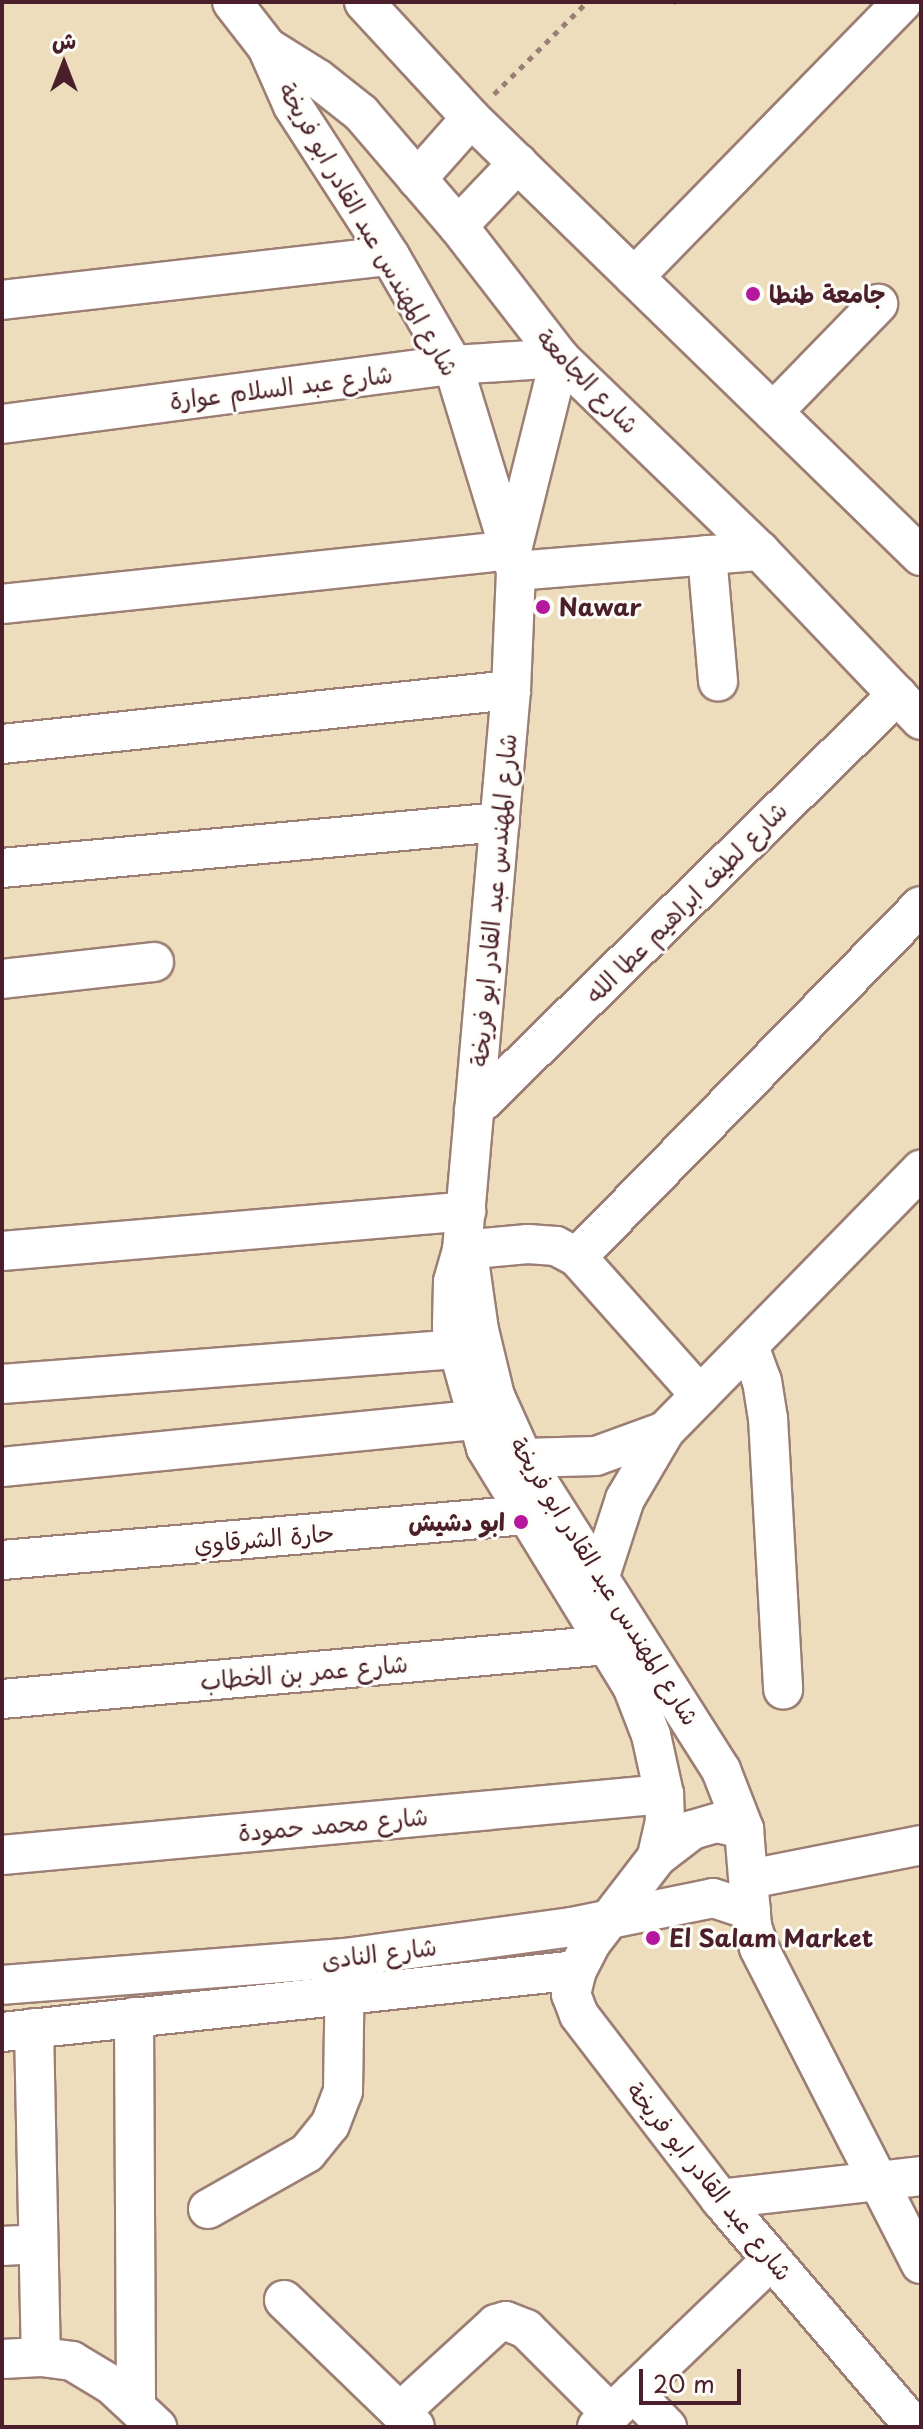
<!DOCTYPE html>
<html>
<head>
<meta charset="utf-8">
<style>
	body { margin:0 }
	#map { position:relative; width:923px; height:2429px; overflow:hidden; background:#eeddbc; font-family:"Playpen Sans","Playpen Sans Arabic",sans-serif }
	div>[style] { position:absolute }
	.path>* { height:5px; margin-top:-2.5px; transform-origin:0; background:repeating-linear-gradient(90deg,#9c7e74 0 6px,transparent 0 12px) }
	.roads { filter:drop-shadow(2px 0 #9c7e74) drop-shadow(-2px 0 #9c7e74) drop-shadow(0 2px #9c7e74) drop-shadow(0 -2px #9c7e74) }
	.minor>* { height:38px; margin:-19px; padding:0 19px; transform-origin:19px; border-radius:19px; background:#fff }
	.dots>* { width:22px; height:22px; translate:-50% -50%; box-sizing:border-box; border:4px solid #fdfcf7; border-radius:50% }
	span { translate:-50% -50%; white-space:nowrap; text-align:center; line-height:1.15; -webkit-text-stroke:6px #fdfcf7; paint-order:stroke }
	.street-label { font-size:24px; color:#4a1f2b }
	.poi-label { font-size:24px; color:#4a1f2b; font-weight:700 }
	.left { translate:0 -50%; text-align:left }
	.right { translate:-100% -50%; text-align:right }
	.frame { position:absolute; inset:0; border:4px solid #4a1f2b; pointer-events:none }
	.north { position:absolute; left:24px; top:24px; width:80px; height:80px; -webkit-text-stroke:6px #fdfcf7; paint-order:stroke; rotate:0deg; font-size:22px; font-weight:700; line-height:32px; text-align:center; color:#4a1f2b }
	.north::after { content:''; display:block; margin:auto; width:28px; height:36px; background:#4a1f2b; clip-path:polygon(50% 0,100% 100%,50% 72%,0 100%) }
	.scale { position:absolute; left:639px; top:2369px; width:102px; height:36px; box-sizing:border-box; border:4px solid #4a1f2b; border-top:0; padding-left:10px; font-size:24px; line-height:28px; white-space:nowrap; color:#4a1f2b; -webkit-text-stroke:6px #fdfcf7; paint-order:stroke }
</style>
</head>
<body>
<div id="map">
	<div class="path">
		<i style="left:676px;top:2px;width:1px;rotate:45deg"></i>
		<i style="left:494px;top:94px;width:131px;rotate:-44.7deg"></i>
	</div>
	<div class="roads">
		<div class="minor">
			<i style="left:232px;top:2px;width:57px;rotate:52.1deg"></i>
			<i style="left:267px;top:47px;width:60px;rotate:32.1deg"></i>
			<i style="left:318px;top:79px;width:55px;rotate:38.3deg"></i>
			<i style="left:361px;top:113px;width:149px;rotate:49.4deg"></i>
			<i style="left:458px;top:226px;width:167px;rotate:52.3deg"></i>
			<i style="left:560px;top:358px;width:278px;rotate:44deg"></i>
			<i style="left:760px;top:551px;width:233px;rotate:46.4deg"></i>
			<i style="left:364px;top:2px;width:158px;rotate:47.3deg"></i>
			<i style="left:471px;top:118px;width:628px;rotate:44.23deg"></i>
			<i style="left:267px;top:47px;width:64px;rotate:66.2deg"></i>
			<i style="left:293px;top:106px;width:179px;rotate:57.1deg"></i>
			<i style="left:390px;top:256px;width:126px;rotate:60deg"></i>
			<i style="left:453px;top:365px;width:215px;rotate:73deg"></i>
			<i style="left:516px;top:571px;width:119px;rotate:92.4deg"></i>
			<i style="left:511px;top:690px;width:562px;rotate:95deg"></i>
			<i style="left:462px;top:1250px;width:33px;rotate:106deg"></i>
			<i style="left:453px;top:1282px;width:45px;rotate:91.3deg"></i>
			<i style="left:452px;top:1327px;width:126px;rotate:74.3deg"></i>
			<i style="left:486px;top:1448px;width:279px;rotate:58.5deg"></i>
			<i style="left:632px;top:1686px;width:53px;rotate:68.8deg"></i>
			<i style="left:651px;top:1735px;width:60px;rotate:77.6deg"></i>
			<i style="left:664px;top:1794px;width:27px;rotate:88deg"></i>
			<i style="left:665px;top:1821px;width:37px;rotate:103deg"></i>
			<i style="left:657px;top:1857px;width:108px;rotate:127.5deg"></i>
			<i style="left:591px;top:1943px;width:30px;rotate:117deg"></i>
			<i style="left:577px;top:1970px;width:25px;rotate:104deg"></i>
			<i style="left:571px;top:1994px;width:22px;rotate:69deg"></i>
			<i style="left:579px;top:2015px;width:232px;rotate:52.5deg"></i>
			<i style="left:720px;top:2199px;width:300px;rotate:49.5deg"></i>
			<i style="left:417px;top:179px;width:81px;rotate:-48.5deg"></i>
			<i style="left:458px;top:226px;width:87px;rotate:-46.4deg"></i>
			<i style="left:634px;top:277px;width:384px;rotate:-45.7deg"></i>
			<i style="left:2px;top:300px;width:390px;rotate:-6.5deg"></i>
			<i style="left:773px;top:412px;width:151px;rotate:-45.8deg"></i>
			<i style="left:2px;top:424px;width:455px;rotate:-7.5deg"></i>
			<i style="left:453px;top:365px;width:107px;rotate:-3.7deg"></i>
			<i style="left:512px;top:550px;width:198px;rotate:-76deg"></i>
			<i style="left:707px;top:555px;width:127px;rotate:85deg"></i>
			<i style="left:516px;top:571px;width:245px;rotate:-4.7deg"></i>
			<i style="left:2px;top:604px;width:513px;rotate:-6.04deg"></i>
			<i style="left:2px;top:744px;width:512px;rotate:-6.06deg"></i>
			<i style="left:2px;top:868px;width:500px;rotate:-5.28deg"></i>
			<i style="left:2px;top:979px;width:153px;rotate:-6.4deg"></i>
			<i style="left:474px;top:1110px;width:593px;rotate:-44.45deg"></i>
			<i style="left:462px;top:1250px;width:66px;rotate:-5.2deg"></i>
			<i style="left:528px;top:1244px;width:28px;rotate:4deg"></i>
			<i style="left:556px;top:1246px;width:24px;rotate:28deg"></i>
			<i style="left:577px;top:1257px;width:185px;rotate:48.3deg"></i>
			<i style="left:2px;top:1251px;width:466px;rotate:-4.9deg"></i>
			<i style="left:577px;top:1257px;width:491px;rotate:-45.6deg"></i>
			<i style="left:470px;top:1267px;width:64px;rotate:81.9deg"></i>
			<i style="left:479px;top:1330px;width:68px;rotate:76.4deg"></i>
			<i style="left:495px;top:1396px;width:68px;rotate:65.7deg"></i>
			<i style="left:523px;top:1458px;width:370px;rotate:57.6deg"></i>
			<i style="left:721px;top:1770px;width:63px;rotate:68.7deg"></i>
			<i style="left:744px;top:1829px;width:97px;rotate:85.3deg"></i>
			<i style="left:752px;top:1926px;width:23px;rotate:72deg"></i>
			<i style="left:759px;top:1948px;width:355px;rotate:62.9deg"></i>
			<i style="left:749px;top:1346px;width:37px;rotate:70deg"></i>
			<i style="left:762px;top:1381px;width:37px;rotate:81deg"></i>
			<i style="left:768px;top:1418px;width:272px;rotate:86.8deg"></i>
			<i style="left:2px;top:1384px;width:455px;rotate:-4.4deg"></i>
			<i style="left:523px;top:1458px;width:73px;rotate:-1.6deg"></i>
			<i style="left:596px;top:1456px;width:73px;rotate:-19.9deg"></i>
			<i style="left:2px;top:1467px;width:476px;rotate:-5.7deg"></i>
			<i style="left:2px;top:1560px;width:526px;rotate:-4.91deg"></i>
			<i style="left:600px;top:1576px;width:81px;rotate:-72deg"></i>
			<i style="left:625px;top:1499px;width:79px;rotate:-59.5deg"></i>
			<i style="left:665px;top:1431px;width:366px;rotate:-45.6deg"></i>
			<i style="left:2px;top:1699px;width:607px;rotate:-5.1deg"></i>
			<i style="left:2px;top:1855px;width:665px;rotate:-5.26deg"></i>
			<i style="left:657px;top:1857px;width:44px;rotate:-37.6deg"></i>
			<i style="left:692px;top:1830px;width:26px;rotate:-16deg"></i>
			<i style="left:717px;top:1823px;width:28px;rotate:13deg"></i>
			<i style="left:750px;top:1879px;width:174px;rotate:-11.2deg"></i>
			<i style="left:2px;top:1985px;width:344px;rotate:-4.5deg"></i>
			<i style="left:345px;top:1958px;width:228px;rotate:-7.8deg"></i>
			<i style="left:571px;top:1927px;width:145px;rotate:-11.5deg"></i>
			<i style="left:713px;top:1898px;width:40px;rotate:18deg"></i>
			<i style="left:134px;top:2017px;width:389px;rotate:89.7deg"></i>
			<i style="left:34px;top:2028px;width:329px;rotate:88.8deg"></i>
			<i style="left:2px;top:2032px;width:578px;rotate:-6.15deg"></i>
			<i style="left:720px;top:2199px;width:202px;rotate:-6.5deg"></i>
			<i style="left:208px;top:2209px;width:114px;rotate:-29.5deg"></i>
			<i style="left:307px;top:2153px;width:36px;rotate:-51deg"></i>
			<i style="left:330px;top:2125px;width:36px;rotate:-69deg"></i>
			<i style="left:343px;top:2091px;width:122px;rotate:-89.1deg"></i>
			<i style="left:2px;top:2246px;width:36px;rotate:-3deg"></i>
			<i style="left:284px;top:2300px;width:182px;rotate:44.1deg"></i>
			<i style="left:2px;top:2359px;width:39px;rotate:-3deg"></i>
			<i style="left:41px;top:2357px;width:31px;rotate:7deg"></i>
			<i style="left:72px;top:2361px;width:47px;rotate:31deg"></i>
			<i style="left:112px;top:2385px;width:62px;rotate:43deg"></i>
			<i style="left:633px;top:2392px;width:49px;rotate:45.8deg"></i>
			<i style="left:400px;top:2412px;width:130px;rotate:-42.5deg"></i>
			<i style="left:496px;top:2324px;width:10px;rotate:-17deg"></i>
			<i style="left:506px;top:2321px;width:22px;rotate:22deg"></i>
			<i style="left:526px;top:2329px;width:120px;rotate:45deg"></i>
			<i style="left:597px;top:2427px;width:241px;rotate:-43.8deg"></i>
		</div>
	</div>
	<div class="dots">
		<i style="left:753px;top:294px;background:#b5179e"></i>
		<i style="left:543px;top:607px;background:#b5179e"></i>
		<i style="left:521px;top:1522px;background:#b5179e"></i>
		<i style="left:653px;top:1938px;background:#b5179e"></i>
	</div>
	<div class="street-label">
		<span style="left:369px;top:229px;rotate:60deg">شارع المهندس عبد القادر ابو فريخة</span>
		<span style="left:588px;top:381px;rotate:46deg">شارع الجامعة</span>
		<span style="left:281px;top:387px;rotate:-7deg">شارع عبد السلام عوارة</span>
		<span style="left:493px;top:900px;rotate:-85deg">شارع المهندس عبد القادر ابو فريخة</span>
		<span style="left:686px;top:902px;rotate:-45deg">شارع لطيف ابراهيم عطا الله</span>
		<span style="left:264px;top:1538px;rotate:-5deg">حارة الشرقاوي</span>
		<span style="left:605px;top:1581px;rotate:58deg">شارع المهندس عبد القادر ابو فريخة</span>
		<span style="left:304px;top:1672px;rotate:-5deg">شارع عمر بن الخطاب</span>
		<span style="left:333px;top:1824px;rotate:-5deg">شارع محمد حمودة</span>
		<span style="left:379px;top:1953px;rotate:-7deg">شارع النادى</span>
		<span style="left:710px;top:2181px;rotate:51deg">شارع عبد القادر ابو فريخة</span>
	</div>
	<div class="poi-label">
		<span class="left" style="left:769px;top:294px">جامعة طنطا</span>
		<span class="left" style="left:559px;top:607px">Nawar</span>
		<span class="right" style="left:505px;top:1522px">ابو دشيش</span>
		<span class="left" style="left:669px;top:1938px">El Salam Market</span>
	</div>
	<div class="frame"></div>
	<div class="north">ش</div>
	<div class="scale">20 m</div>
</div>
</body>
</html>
